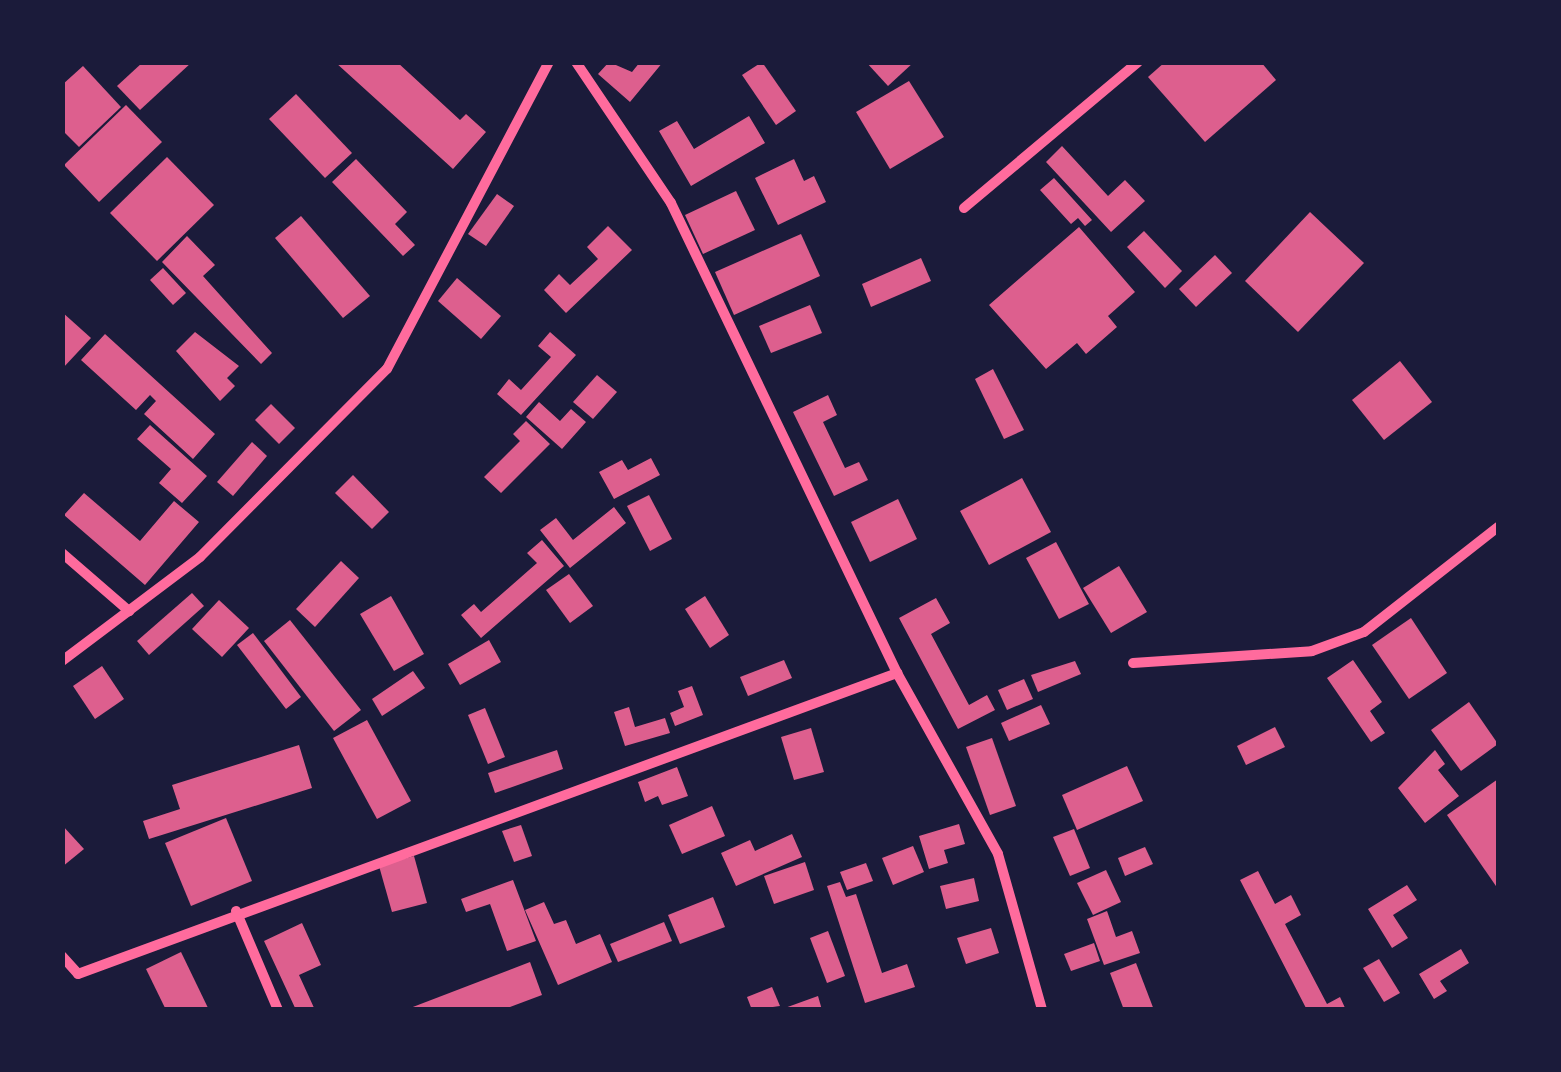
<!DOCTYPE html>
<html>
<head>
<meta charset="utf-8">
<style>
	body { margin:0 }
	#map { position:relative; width:1561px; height:1072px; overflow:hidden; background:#1b1b3a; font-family:Roboto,sans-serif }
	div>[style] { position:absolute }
	.building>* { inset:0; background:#dd5f8e }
	.minor>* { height:10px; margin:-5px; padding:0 5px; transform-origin:5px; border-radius:5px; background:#ff6b9d }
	span { translate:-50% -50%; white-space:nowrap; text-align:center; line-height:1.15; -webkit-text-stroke:8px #1b1b3a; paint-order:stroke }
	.frame { position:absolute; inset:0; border:65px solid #1b1b3a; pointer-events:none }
</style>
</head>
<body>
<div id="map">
	<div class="building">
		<i style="clip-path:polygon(143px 62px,192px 62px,140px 110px,117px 86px)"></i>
		<i style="clip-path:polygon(335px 62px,397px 62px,460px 120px,466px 114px,486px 132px,453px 169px)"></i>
		<i style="clip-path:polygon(609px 62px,632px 72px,640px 62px,663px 62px,630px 102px,598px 74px)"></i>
		<i style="clip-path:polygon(762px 62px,796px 111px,776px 125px,742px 75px)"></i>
		<i style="clip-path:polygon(866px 62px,914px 62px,888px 86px)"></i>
		<i style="clip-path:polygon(1165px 62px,1261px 62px,1276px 80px,1205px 142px,1148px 77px)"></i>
		<i style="clip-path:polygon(83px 66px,121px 107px,79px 147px,62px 130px,62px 85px)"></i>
		<i style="clip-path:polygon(909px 81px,944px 137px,890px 169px,856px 112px)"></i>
		<i style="clip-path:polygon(296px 94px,352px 153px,325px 178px,269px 119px)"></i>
		<i style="clip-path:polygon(126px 105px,162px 142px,99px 202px,64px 165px)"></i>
		<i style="clip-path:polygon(749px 116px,765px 143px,691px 186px,659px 131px,677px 121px,694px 149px)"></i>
		<i style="clip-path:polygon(1062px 146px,1108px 196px,1125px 180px,1145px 201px,1111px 232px,1046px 162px)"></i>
		<i style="clip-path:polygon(167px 157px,214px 205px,157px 261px,110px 213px)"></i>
		<i style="clip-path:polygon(356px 159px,407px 212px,395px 224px,415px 245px,403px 256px,332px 182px)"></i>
		<i style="clip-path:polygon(794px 159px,804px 181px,814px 176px,826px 202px,778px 225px,755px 178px)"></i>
		<i style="clip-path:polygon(1054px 178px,1092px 220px,1085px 226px,1078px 218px,1071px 224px,1040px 190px)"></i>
		<i style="clip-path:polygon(736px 191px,755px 230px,703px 254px,685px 215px)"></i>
		<i style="clip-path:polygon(497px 194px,514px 206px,486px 246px,468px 234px)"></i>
		<i style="clip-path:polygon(1310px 212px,1364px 263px,1298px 332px,1245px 281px)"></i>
		<i style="clip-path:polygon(301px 216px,370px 296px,343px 318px,275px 238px)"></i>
		<i style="clip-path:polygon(608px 226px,632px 250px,566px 313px,544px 290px,559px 274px,570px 285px,598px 259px,587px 247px)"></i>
		<i style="clip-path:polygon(1079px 227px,1135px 292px,1108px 316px,1117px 327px,1086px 354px,1077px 343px,1046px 369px,989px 305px)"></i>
		<i style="clip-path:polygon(1144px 231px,1182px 271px,1165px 288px,1127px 247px)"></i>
		<i style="clip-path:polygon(801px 234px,820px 276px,734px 315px,715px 272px)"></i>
		<i style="clip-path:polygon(187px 236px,215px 265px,203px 276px,272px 353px,261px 364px,162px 262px)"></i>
		<i style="clip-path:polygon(1215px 255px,1232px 273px,1196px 307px,1179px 289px)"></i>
		<i style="clip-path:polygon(921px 258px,931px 281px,871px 307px,862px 284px)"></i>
		<i style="clip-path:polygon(163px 268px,186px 293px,173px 305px,150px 280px)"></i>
		<i style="clip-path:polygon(457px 278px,501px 316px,481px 339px,438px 301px)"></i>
		<i style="clip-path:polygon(810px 305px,822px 333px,771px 353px,759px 326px)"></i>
		<i style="clip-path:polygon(62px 312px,91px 338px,62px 369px)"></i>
		<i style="clip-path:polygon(195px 332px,239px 366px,227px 378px,235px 386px,220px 401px,176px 351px)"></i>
		<i style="clip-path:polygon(550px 332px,576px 355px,521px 415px,497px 394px,509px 379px,521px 390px,551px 357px,538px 346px)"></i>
		<i style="clip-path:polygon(105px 334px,215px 434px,193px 459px,144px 414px,156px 401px,150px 395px,136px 410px,81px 360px)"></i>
		<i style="clip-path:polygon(1400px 361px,1432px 402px,1384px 440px,1352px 400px)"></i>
		<i style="clip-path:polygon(993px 369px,1024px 430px,1004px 439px,975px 379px)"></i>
		<i style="clip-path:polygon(597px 375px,617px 392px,593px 419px,573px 402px)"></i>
		<i style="clip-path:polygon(828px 395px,837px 415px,823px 422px,845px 468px,859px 462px,868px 480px,834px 496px,793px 412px)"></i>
		<i style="clip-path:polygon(539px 402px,560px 421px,571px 409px,586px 422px,562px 449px,526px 417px)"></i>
		<i style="clip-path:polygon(271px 404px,295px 428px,279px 444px,255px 420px)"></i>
		<i style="clip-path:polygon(526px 421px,550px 444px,501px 493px,484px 477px,520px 441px,513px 434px)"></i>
		<i style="clip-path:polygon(150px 425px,207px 476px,182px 503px,159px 483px,171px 469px,137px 439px)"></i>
		<i style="clip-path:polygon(252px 442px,267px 456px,233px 496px,217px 482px)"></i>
		<i style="clip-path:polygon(651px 458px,660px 475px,614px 499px,599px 472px,622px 460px,628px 470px)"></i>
		<i style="clip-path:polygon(353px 475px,389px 512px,372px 529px,335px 493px)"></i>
		<i style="clip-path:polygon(1022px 478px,1051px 532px,989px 565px,960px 511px)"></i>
		<i style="clip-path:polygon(84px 493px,140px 541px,174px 501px,199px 522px,145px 585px,64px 515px)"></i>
		<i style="clip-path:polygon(649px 495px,672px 539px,650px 551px,627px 506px)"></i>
		<i style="clip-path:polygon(898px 499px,917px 539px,870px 562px,851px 522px)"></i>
		<i style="clip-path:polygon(614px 507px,626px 523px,570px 568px,540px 530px,556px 518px,573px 540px)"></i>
		<i style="clip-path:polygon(542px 540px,564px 566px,481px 638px,461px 615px,474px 604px,481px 612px,537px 563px,527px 553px)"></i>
		<i style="clip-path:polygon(1056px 542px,1089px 604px,1059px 619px,1026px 558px)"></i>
		<i style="clip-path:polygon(341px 561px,359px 578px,315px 627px,296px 609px)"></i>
		<i style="clip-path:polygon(1119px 566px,1147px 612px,1111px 633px,1083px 588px)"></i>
		<i style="clip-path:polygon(569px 574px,593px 606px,570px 623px,546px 590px)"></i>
		<i style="clip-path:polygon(192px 593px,204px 606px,149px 655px,137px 641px)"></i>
		<i style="clip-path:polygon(391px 596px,424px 654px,394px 671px,360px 614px)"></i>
		<i style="clip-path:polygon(705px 596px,729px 635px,710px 648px,685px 609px)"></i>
		<i style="clip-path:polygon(936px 598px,950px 623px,931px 634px,969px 705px,987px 695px,995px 710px,958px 729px,899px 618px)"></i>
		<i style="clip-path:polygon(219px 600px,249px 628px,222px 657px,192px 629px)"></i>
		<i style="clip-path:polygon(1411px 618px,1447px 673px,1409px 699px,1372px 645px)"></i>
		<i style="clip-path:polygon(290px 620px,361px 710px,334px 731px,264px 641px)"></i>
		<i style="clip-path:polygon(253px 633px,301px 697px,286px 709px,237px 645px)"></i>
		<i style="clip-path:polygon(489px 640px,501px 662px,460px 685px,448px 664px)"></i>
		<i style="clip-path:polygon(784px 660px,792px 678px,748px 696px,740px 677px)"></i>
		<i style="clip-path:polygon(1353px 660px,1382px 702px,1370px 711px,1385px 733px,1371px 742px,1327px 678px)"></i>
		<i style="clip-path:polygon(1075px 661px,1081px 674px,1038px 692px,1031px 675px)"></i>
		<i style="clip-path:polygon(102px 666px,124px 699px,95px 719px,73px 686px)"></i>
		<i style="clip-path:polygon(413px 671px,425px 688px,382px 716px,372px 699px)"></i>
		<i style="clip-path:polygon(1024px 679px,1033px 699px,1007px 710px,998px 690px)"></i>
		<i style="clip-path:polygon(692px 686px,703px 715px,675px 726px,670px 713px,684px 707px,678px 691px)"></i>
		<i style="clip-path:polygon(1469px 702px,1498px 744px,1461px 771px,1431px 730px)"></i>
		<i style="clip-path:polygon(1041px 705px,1050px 724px,1009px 741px,1001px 723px)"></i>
		<i style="clip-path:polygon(629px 707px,635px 727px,665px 718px,670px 733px,625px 746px,614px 712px)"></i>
		<i style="clip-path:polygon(485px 708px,505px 757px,488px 764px,468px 715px)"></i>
		<i style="clip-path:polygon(367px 720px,411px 801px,377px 819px,333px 738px)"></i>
		<i style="clip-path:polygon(1275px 727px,1285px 747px,1246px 765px,1237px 746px)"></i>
		<i style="clip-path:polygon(811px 728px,824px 772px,794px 780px,781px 737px)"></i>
		<i style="clip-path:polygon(992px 738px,1016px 806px,990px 815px,966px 747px)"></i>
		<i style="clip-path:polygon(299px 745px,312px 788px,149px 839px,143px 821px,180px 809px,172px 785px)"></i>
		<i style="clip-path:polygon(557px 750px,563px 769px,495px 793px,488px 773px)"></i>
		<i style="clip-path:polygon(1435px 750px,1445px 764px,1438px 770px,1459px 796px,1425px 823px,1398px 788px)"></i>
		<i style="clip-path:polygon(1127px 766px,1143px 801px,1077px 830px,1062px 795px)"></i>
		<i style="clip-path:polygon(677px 767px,688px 796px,662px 805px,658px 796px,645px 802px,638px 782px)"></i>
		<i style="clip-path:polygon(1498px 779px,1498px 889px,1447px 815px)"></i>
		<i style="clip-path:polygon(712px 806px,725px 836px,682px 854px,669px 825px)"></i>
		<i style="clip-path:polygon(226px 818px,252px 881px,191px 906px,165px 843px)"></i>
		<i style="clip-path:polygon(959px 824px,965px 844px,944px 850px,948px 863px,929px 869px,919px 836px)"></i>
		<i style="clip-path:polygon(62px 825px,84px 849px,62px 867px)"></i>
		<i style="clip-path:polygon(521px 825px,532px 856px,514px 862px,502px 831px)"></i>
		<i style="clip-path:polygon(1074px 829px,1090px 868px,1070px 876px,1053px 837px)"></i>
		<i style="clip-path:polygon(792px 834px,802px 857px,736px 886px,721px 853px,750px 840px,755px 851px)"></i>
		<i style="clip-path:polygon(913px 846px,924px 872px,893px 885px,882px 858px)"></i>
		<i style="clip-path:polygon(1145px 847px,1153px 864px,1125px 876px,1118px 858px)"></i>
		<i style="clip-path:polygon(414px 856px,427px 903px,392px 912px,379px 866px)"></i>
		<i style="clip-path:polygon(805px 862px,814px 890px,774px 904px,764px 876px)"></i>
		<i style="clip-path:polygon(866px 863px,873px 881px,847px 890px,840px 872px)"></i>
		<i style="clip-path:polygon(1106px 870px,1121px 902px,1093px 915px,1077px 883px)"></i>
		<i style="clip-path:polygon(1258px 871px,1275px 904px,1291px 895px,1301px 915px,1285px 924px,1327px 1004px,1340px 997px,1346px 1010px,1307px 1010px,1240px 880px)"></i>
		<i style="clip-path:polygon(974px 878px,979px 901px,946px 909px,940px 886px)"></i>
		<i style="clip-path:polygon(513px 880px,536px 941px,507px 951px,490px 904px,466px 912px,461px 899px)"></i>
		<i style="clip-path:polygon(840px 882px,846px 897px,856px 894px,882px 973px,907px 964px,915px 987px,865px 1003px,827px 886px)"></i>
		<i style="clip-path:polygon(1407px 885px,1417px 900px,1393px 915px,1408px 938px,1392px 948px,1368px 909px)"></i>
		<i style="clip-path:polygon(713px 897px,725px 927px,680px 944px,668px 915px)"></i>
		<i style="clip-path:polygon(544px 902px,554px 924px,566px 920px,576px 944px,600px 934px,612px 962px,558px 985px,525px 910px)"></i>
		<i style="clip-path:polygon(1107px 911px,1116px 937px,1132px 931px,1140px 953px,1104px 965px,1087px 919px)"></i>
		<i style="clip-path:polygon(664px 922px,672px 941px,618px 962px,610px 944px)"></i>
		<i style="clip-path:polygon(302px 923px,321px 965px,299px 975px,315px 1010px,296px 1010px,264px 941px)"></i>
		<i style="clip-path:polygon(991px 928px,999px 953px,966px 964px,957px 938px)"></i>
		<i style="clip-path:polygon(828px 931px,845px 976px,827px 983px,810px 938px)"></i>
		<i style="clip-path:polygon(1094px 943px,1100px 961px,1071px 971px,1064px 954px)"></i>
		<i style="clip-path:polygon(1461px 949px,1469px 963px,1440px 981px,1447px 991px,1434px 999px,1419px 974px)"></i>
		<i style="clip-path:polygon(181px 952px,209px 1010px,166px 1010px,146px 969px)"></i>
		<i style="clip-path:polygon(1379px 959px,1400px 993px,1384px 1002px,1363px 968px)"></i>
		<i style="clip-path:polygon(530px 962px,542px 995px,502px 1010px,405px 1010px)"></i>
		<i style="clip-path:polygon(1136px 963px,1154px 1010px,1124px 1010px,1110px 973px)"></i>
		<i style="clip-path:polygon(772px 987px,780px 1006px,752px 1010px,747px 997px)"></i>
		<i style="clip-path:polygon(818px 996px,822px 1010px,782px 1010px,782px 1009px)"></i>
	</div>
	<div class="minor">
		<i style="left:964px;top:208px;width:227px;rotate:-40deg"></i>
		<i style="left:62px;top:553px;width:89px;rotate:40.9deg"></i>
		<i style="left:62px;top:661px;width:173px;rotate:-37deg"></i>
		<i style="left:200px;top:557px;width:265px;rotate:-45.2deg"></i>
		<i style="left:387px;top:369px;width:347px;rotate:-62.2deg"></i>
		<i style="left:1133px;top:663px;width:179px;rotate:-3.8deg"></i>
		<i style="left:1312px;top:651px;width:55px;rotate:-20.1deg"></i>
		<i style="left:1364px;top:632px;width:170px;rotate:-38.1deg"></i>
		<i style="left:897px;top:673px;width:207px;rotate:60.8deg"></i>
		<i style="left:998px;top:854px;width:162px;rotate:74.2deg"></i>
		<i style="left:236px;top:911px;width:108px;rotate:67deg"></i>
		<i style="left:62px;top:956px;width:24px;rotate:48deg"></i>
		<i style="left:78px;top:974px;width:873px;rotate:-20.18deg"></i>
		<i style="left:897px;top:673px;width:522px;rotate:-115.68deg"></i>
		<i style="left:671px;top:203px;width:170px;rotate:-124deg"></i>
	</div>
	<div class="frame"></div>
</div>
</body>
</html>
